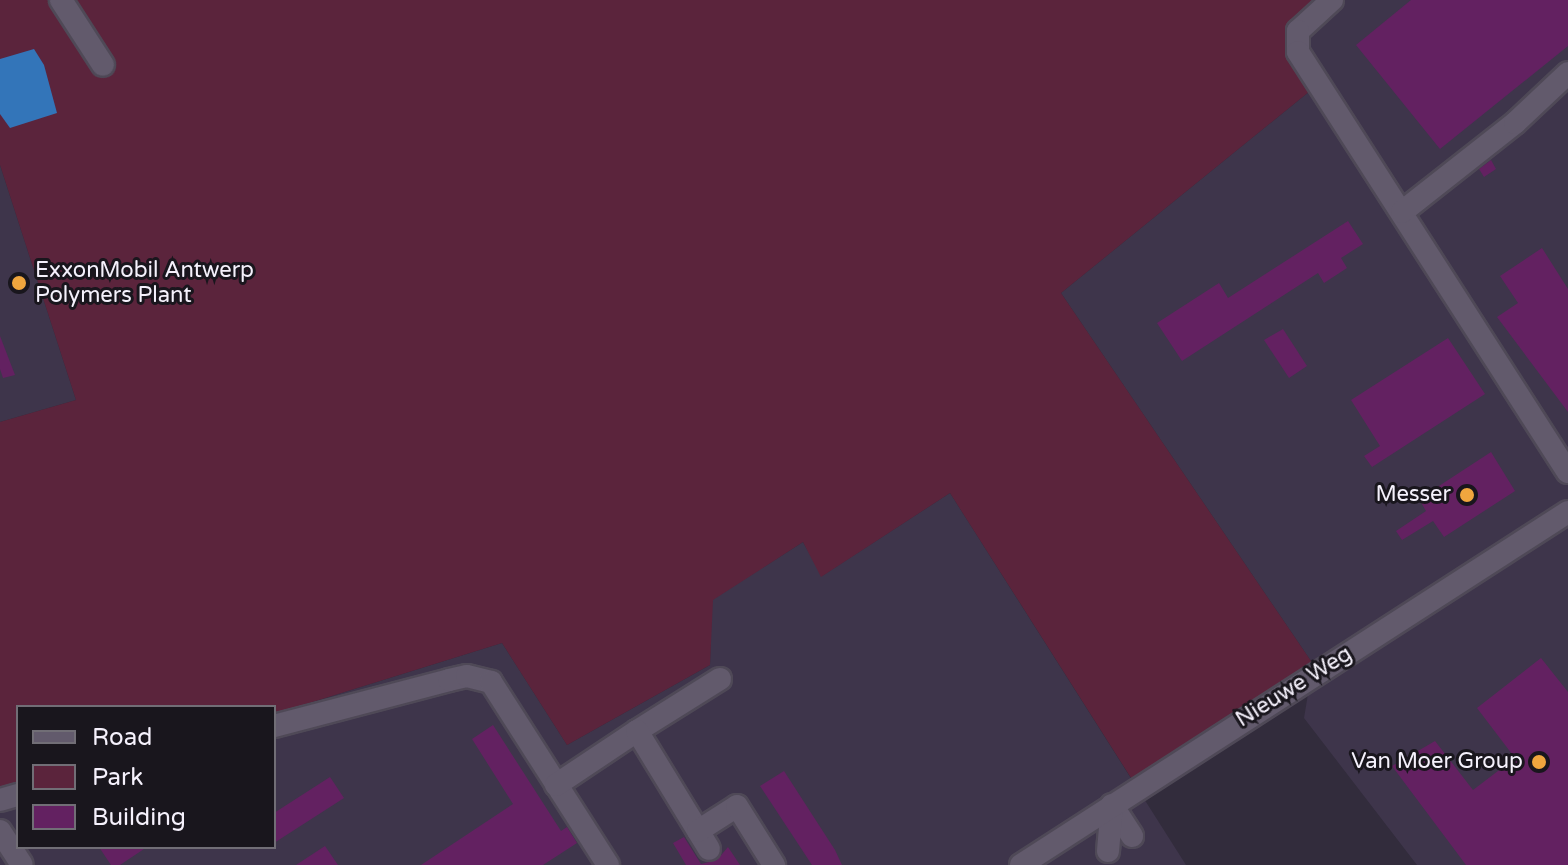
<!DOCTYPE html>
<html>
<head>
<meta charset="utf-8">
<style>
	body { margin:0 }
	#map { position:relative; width:1568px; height:865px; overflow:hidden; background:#322c3c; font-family:"Varela Round",sans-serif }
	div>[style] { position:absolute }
	.built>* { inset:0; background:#3e354b }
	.green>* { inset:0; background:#5b243c }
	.water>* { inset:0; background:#3375b9 }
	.building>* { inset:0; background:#632161 }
	.roads { filter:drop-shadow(2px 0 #4f4957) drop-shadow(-2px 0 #4f4957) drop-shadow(0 2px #4f4957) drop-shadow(0 -2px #4f4957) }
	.minor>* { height:22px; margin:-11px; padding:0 11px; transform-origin:11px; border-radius:11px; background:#625a6c }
	.dots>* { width:22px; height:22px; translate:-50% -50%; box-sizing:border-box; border:4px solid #19161d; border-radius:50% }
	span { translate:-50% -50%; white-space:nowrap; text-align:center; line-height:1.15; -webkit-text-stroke:6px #19161d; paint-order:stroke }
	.poi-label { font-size:22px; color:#f5f1fc }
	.left { translate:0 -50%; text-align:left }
	.right { translate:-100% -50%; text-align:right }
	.street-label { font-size:22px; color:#f5f1fc }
	.legend { position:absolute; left:16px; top:705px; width:260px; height:144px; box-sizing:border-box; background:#19161d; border:2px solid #716e76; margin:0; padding:10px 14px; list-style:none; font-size:24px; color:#f5f1fc }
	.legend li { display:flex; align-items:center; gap:16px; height:40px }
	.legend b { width:40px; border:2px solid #716e76 }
</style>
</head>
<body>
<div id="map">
	<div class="built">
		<i style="clip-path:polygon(1319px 0,1568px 0,1568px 865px,1417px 865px,1304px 718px,1313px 664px,1061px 293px,1310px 91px,1291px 62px,1287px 29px)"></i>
		<i style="clip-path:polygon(0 165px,76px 400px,0 422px)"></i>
		<i style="clip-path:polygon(950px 493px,1186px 865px,0 865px,0 788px,18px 783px,18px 847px,274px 847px,274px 714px,502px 643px,567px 745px,710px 665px,712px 600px,803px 542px,822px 576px)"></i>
	</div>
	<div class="green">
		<i style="clip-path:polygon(0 0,1319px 0,1287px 29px,1291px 62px,1310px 91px,1061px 293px,1313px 664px,1133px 781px,950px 493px,821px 577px,803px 542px,713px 600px,710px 665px,567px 745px,502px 643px,274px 714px,274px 707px,18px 707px,18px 783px,0 788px,0 422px,76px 400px,0 165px)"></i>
	</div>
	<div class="water">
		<i style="clip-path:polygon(34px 49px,44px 65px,57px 113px,10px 128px,0 114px,0 59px)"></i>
	</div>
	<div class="building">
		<i style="clip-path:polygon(1411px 0,1568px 0,1568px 46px,1440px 149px,1356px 45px)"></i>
		<i style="clip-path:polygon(1491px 160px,1496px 169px,1484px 177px,1479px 169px)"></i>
		<i style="clip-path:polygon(1348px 221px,1363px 244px,1341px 258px,1347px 268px,1324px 283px,1318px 273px,1182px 361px,1157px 323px,1219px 283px,1228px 298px)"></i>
		<i style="clip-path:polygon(1542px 248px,1568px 289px,1568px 412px,1497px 317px,1518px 303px,1500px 276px)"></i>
		<i style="clip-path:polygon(1283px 329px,1307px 366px,1289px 378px,1264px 340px)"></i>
		<i style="clip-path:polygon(0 336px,15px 375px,3px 378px,0 369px)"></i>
		<i style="clip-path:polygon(1448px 338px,1485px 394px,1372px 467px,1364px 456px,1380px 446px,1351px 400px)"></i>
		<i style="clip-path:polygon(1491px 452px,1515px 491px,1444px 537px,1433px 521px,1402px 540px,1396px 531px,1426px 511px,1419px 499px)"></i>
		<i style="clip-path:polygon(1541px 658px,1568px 692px,1568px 865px,1466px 865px,1392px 766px,1435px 741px,1473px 790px,1515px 758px,1477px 708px)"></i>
		<i style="clip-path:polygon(493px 725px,561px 831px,567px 827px,577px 843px,543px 865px,421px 865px,513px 804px,472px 739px)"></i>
		<i style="clip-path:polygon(784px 771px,835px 850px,842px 865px,812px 865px,760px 786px)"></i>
		<i style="clip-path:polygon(330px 777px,344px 798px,274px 843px,274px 813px)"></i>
		<i style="clip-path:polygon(684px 837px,701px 864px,717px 860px,728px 847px,740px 865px,686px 865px,673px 843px)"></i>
		<i style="clip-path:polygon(325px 846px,338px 865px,296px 865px)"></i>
		<i style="clip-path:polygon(99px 847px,147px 847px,120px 865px,111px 865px)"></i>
	</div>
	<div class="roads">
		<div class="minor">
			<i style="left:61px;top:0;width:77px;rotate:57.1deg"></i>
			<i style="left:1332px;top:0;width:46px;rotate:137.6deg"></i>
			<i style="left:1298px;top:31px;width:21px;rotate:90deg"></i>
			<i style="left:1298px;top:52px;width:499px;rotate:57.3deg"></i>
			<i style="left:1402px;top:212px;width:144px;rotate:-38.2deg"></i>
			<i style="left:1515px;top:123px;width:73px;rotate:-43.3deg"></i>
			<i style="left:274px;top:726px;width:181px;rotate:-14.7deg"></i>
			<i style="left:449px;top:680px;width:18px;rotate:-13deg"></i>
			<i style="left:467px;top:676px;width:25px;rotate:14deg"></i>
			<i style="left:491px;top:682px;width:217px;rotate:57.4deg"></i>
			<i style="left:637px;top:731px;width:98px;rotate:-32.1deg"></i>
			<i style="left:556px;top:785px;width:97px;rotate:-33.7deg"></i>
			<i style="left:637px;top:731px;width:138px;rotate:58.6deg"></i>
			<i style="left:0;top:800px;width:19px;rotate:-16deg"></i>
			<i style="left:1112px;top:805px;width:37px;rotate:57deg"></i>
			<i style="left:0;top:831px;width:40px;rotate:57.1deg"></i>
			<i style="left:698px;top:831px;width:46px;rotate:-32.7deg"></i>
			<i style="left:737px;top:806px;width:70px;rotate:57.9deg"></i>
			<i style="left:1108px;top:851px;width:46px;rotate:-85deg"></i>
			<i style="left:1021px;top:865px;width:651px;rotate:-32.84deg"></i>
		</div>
	</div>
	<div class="dots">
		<i style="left:19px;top:283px;background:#f0a63e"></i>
		<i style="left:1467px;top:495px;background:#f0a63e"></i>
		<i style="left:1539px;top:762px;background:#f0a63e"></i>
	</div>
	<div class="poi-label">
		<span class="left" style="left:35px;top:283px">ExxonMobil Antwerp<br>Polymers Plant</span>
		<span class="right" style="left:1451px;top:495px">Messer</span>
		<span class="right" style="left:1523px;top:762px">Van Moer Group</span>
	</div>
	<div class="street-label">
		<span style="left:1294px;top:687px;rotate:-32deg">Nieuwe Weg</span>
	</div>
	<ul class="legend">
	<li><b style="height:10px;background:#625a6c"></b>Road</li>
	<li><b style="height:22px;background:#5b243c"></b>Park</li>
	<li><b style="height:22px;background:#632161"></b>Building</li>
	</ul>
</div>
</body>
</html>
